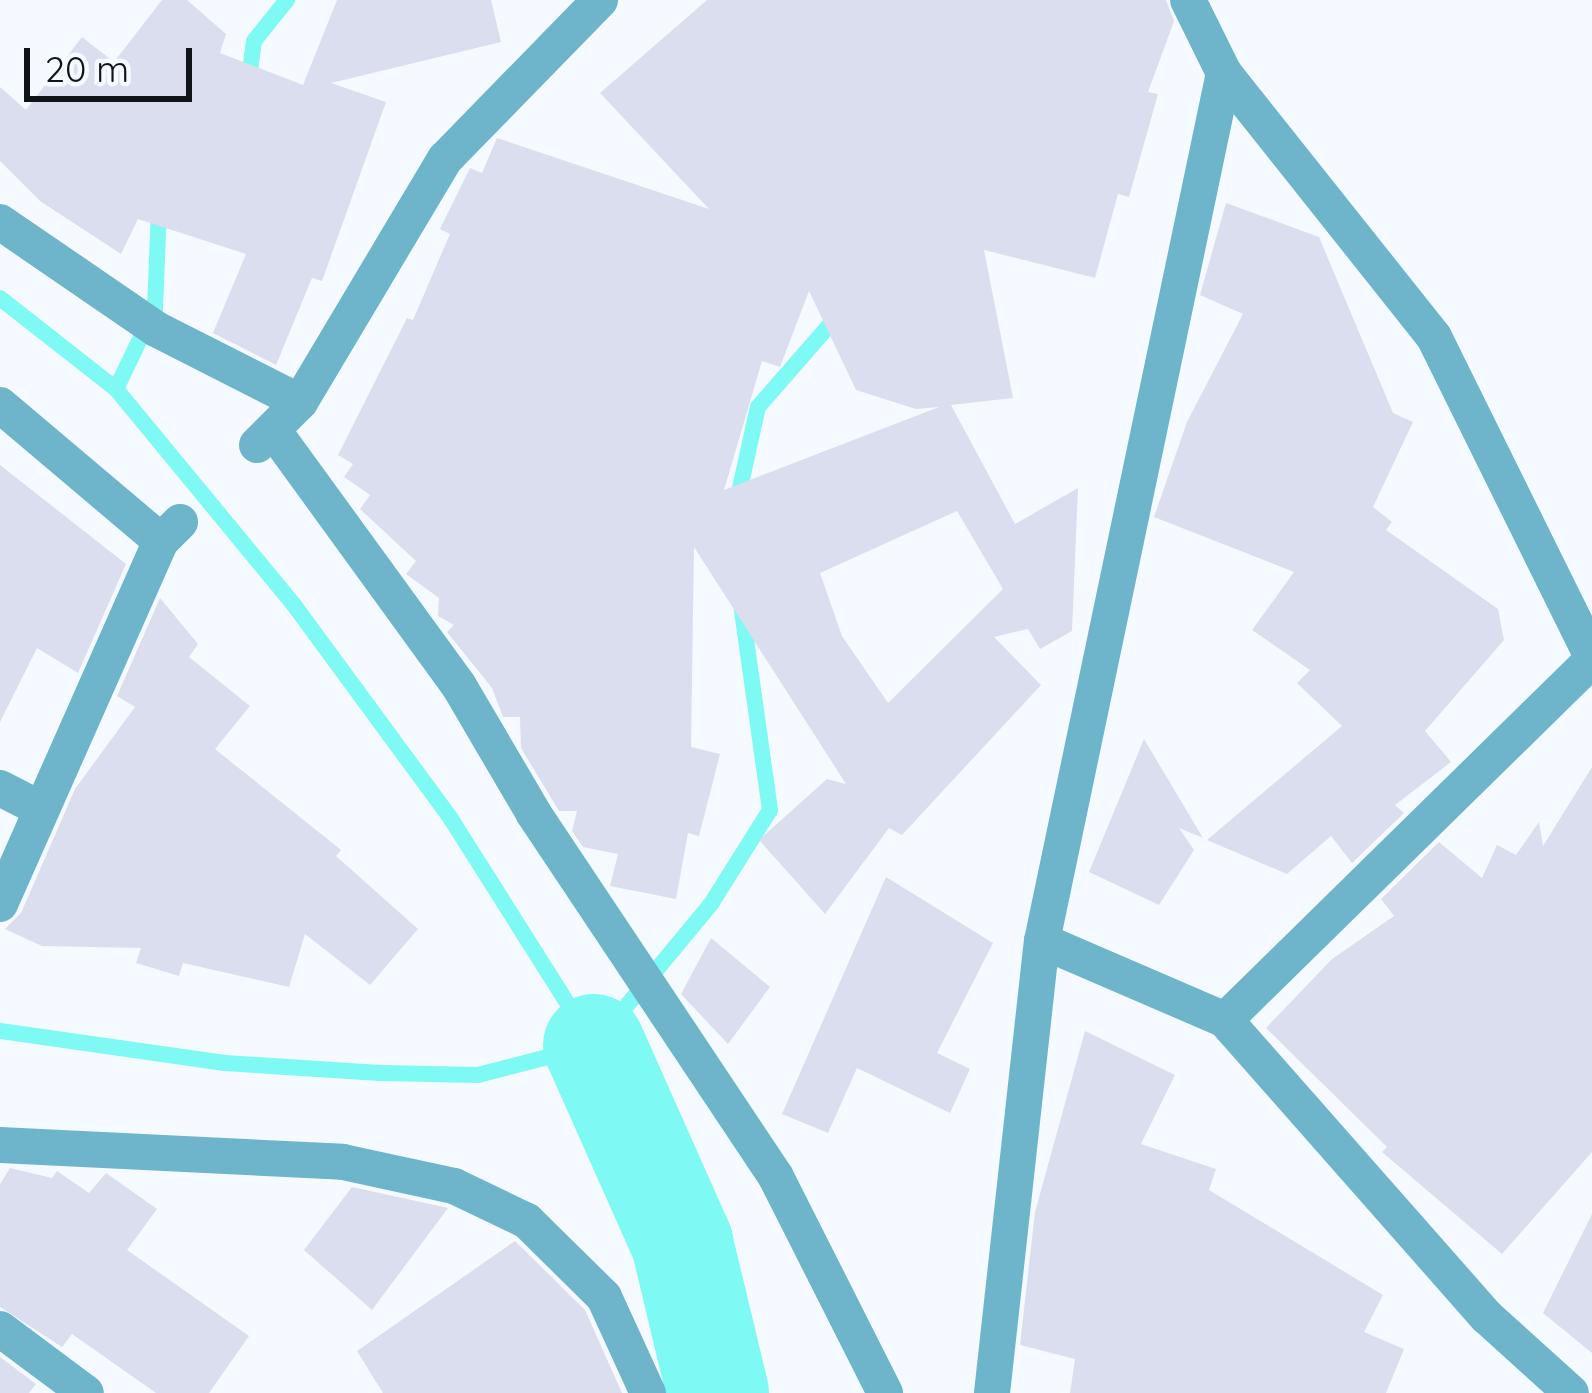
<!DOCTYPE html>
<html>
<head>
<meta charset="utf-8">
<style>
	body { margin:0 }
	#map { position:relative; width:1592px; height:1393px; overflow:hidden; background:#f4faff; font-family:Quicksand,sans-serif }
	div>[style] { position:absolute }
	.stream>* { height:16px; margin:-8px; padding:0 8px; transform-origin:8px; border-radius:8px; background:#7ff9f3 }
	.river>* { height:102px; margin:-51px; padding:0 51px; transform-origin:51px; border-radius:51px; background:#7ff9f3 }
	.building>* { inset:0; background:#dbdeee }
	.minor>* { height:36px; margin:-18px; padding:0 18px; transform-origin:18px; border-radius:18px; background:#6eb4ca }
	span { translate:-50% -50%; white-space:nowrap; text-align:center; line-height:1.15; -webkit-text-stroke:9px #f4faff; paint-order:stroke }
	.scale { position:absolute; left:24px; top:48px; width:168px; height:54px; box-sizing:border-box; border:6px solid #101419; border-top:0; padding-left:15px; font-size:36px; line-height:42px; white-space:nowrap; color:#101419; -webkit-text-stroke:9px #f4faff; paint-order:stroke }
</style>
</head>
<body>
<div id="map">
	<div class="stream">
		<i style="left:248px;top:86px;width:45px;rotate:-82.4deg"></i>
		<i style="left:254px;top:41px;width:53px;rotate:-51.2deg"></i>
		<i style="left:0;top:298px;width:147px;rotate:38.1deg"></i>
		<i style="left:116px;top:389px;width:280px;rotate:50.5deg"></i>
		<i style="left:294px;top:605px;width:265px;rotate:53.7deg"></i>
		<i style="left:451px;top:819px;width:267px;rotate:57.7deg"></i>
		<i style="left:116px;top:389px;width:90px;rotate:-64.3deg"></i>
		<i style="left:155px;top:308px;width:101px;rotate:-87.7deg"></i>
		<i style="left:736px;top:506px;width:101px;rotate:-77.5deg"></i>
		<i style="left:758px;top:407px;width:123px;rotate:-48.9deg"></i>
		<i style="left:0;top:1031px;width:227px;rotate:8.1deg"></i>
		<i style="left:225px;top:1063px;width:155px;rotate:3.7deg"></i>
		<i style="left:380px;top:1073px;width:98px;rotate:1.2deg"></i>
		<i style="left:478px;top:1075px;width:120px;rotate:-14.5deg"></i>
		<i style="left:594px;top:1045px;width:183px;rotate:-50.3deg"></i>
		<i style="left:711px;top:904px;width:111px;rotate:-57.9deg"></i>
		<i style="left:770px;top:810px;width:209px;rotate:-98deg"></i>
	</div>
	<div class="river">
		<i style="left:594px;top:1045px;width:217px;rotate:66deg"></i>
		<i style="left:682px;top:1243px;width:154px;rotate:76.5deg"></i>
	</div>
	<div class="building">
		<i style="clip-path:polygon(162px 0,187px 0,226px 34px,220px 53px,303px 85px,337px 0,491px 0,501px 42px,331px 83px,386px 102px,322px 281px,312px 278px,276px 365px,213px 333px,246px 254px,138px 219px,121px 254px,40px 201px,0 161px,0 87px,26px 110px,82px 37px,114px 62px)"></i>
		<i style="clip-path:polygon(evenodd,707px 0,1166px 0,1174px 21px,1148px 92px,1158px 94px,1129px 197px,1118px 194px,1095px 278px,984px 250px,1013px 398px,951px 405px,1015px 524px,1078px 488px,1072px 631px,1040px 649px,1028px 629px,994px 637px,1041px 685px,902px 835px,889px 828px,825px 914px,759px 840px,827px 779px,846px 784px,694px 547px,691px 747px,720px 754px,699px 836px,688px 833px,676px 899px,610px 886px,618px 854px,583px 847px,572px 831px,577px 811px,559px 811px,521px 748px,520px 717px,503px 717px,492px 688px,447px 632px,454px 625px,438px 616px,439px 598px,406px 574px,416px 561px,360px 509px,370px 495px,344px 477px,353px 464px,338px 455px,407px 318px,413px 320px,450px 234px,440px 229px,470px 168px,482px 173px,497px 138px,709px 209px,600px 93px,707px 0,809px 291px,856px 390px,916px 409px,939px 407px,724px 490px,762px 361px,780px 367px,809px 291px,707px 0,957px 511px,1003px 589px,888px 703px,842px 636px,820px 573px,957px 511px)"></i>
		<i style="clip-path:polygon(1226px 203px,1319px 237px,1393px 413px,1413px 422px,1373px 507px,1392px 522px,1386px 530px,1498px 609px,1504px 640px,1425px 731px,1451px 762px,1395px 805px,1404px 813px,1352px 863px,1331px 836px,1287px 874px,1207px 840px,1342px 726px,1297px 683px,1310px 670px,1252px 630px,1294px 572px,1154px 517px,1187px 422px,1243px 314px,1200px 295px)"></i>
		<i style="clip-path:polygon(0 465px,126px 564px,78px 673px,37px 648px,0 722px)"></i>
		<i style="clip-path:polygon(160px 598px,198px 644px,189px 657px,250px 706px,215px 749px,341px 850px,336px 856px,418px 929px,370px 985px,305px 934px,289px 987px,183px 963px,179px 976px,136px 963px,141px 948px,42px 946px,5px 929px,21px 913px,75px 789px,135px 707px,117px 696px)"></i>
		<i style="clip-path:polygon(1144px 739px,1203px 838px,1179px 828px,1194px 850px,1159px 905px,1089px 872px)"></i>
		<i style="clip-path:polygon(1592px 767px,1592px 1152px,1502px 1254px,1382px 1152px,1387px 1147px,1266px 1028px,1332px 959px,1394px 916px,1381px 899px,1439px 842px,1482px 878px,1497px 845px,1516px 855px,1539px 822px,1543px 846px)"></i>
		<i style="clip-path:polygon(886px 877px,993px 943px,937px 1053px,970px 1069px,950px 1113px,857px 1068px,828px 1133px,782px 1114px)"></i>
		<i style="clip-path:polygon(711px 938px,770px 987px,728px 1044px,681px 994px)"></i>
		<i style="clip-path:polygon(1085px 1031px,1175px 1075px,1141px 1144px,1216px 1169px,1209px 1190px,1383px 1295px,1364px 1332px,1404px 1349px,1386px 1393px,1070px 1393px,1075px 1359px,1020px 1345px,1035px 1212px)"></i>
		<i style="clip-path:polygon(10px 1168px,52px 1178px,57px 1171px,89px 1193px,106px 1173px,157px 1209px,127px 1250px,249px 1336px,209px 1393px,156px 1393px,72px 1334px,62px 1347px,0 1307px,0 1184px)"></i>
		<i style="clip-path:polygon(352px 1187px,448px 1208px,372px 1310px,304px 1250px)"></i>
		<i style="clip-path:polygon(1592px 1214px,1592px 1353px,1543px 1313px)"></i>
		<i style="clip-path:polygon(515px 1241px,585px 1310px,622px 1393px,383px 1393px,357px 1351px)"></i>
		<i style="clip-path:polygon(0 1357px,36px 1384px,29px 1393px,0 1393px)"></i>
	</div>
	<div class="minor">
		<i style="left:1224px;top:73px;width:337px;rotate:51.5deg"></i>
		<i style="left:1434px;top:337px;width:357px;rotate:63.7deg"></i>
		<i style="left:0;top:222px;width:189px;rotate:34.4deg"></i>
		<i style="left:156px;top:329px;width:161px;rotate:26.9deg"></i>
		<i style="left:0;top:405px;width:211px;rotate:40.2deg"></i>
		<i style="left:273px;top:430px;width:316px;rotate:54deg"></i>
		<i style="left:459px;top:686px;width:148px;rotate:59.6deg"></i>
		<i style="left:534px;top:814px;width:436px;rotate:56.3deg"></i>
		<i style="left:776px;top:1177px;width:242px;rotate:63.2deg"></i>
		<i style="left:257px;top:445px;width:61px;rotate:-45deg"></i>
		<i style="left:300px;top:402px;width:283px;rotate:-59.2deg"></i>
		<i style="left:445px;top:159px;width:222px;rotate:-45.7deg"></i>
		<i style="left:0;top:788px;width:42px;rotate:27.2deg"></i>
		<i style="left:0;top:904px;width:397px;rotate:-66.1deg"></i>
		<i style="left:161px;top:541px;width:27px;rotate:-45deg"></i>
		<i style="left:1042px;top:941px;width:199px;rotate:23.3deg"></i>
		<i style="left:1225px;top:1020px;width:396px;rotate:48.6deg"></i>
		<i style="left:1487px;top:1317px;width:113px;rotate:42.1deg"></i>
		<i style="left:1225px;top:1020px;width:514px;rotate:-44.45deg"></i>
		<i style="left:0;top:1145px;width:343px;rotate:2.8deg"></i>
		<i style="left:343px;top:1162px;width:114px;rotate:12.2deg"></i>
		<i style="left:454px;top:1186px;width:81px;rotate:25.6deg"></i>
		<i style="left:527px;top:1221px;width:108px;rotate:44.6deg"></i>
		<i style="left:604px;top:1297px;width:106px;rotate:65.4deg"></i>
		<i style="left:0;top:1329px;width:107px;rotate:36.7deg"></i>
		<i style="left:992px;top:1393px;width:455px;rotate:-83.7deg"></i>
		<i style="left:1042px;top:941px;width:887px;rotate:-78.16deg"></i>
		<i style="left:1224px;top:73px;width:81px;rotate:-116.3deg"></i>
	</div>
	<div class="scale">20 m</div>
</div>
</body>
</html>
